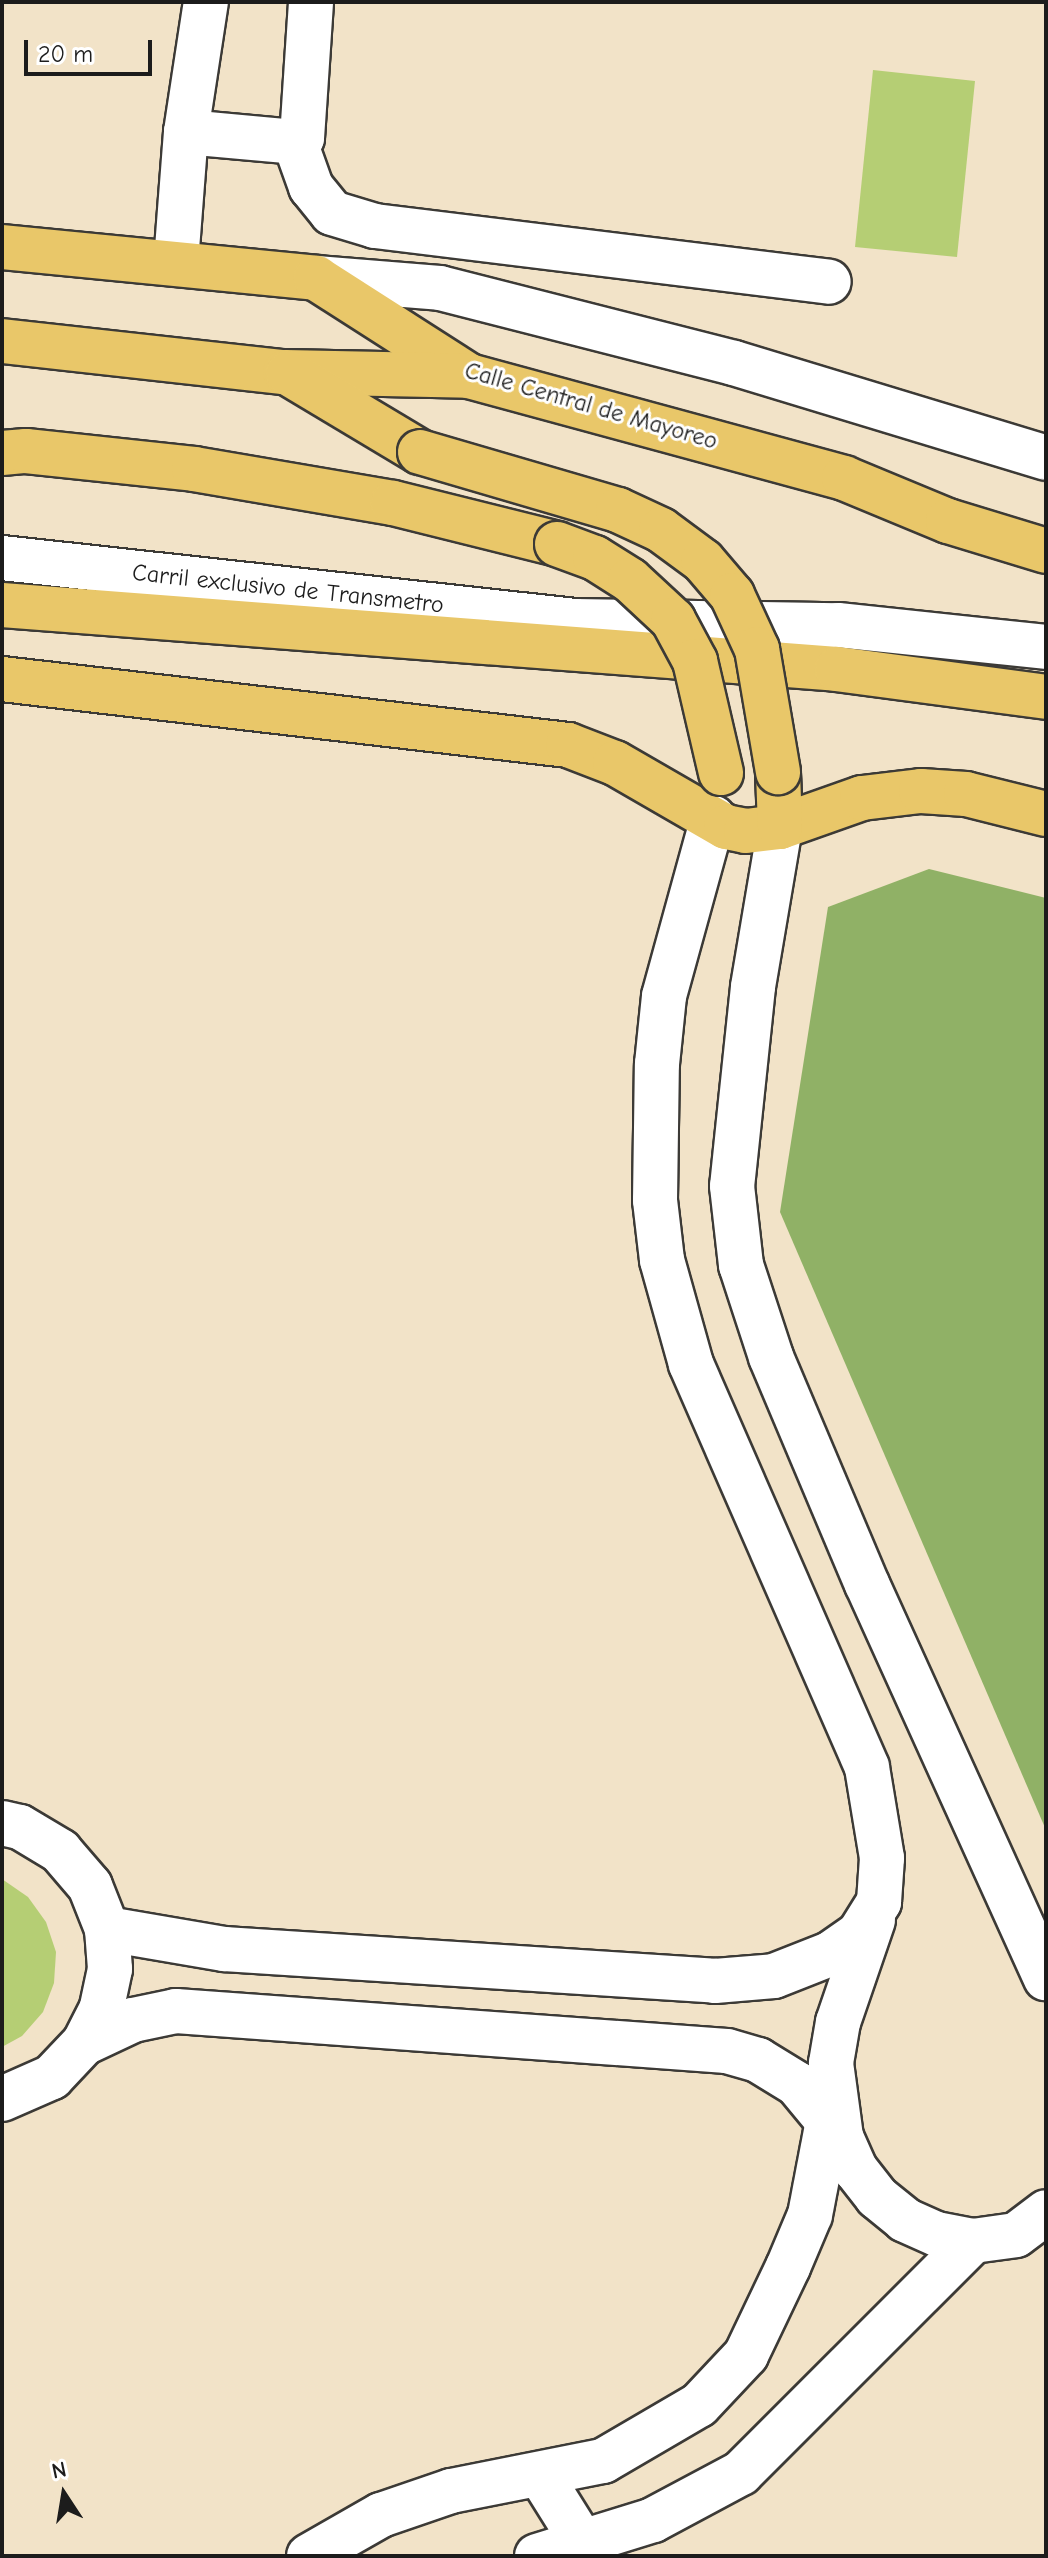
<!DOCTYPE html>
<html>
<head>
<meta charset="utf-8">
<style>
	body { margin:0 }
	#map { position:relative; width:1048px; height:2558px; overflow:hidden; background:#f2e3c8; font-family:"Comic Neue",sans-serif }
	div>[style] { position:absolute }
	.green>* { inset:0; background:#b5ce74 }
	.forest>* { inset:0; background:#90b166 }
	.roads { filter:drop-shadow(2px 0 #3c3a36) drop-shadow(-2px 0 #3c3a36) drop-shadow(0 2px #3c3a36) drop-shadow(0 -2px #3c3a36) }
	.minor>* { height:44px; margin:-22px; padding:0 22px; transform-origin:22px; border-radius:22px; background:#fff }
	.major>* { height:44px; margin:-22px; padding:0 22px; transform-origin:22px; border-radius:22px; background:#e9c769 }
	.highway>* { height:44px; margin:-22px; padding:0 22px; transform-origin:22px; border-radius:22px; background:#e9c769 }
	.bridges { filter:drop-shadow(2px 0 #3c3a36) drop-shadow(-2px 0 #3c3a36) drop-shadow(0 2px #3c3a36) drop-shadow(0 -2px #3c3a36) }
	.highway-bridge>* { height:44px; margin:-22px; padding:0 22px; transform-origin:22px; border-radius:22px; background:#e9c769 }
	span { translate:-50% -50%; white-space:nowrap; text-align:center; line-height:1.15; -webkit-text-stroke:6px #fff; paint-order:stroke }
	.street-label { font-size:24px; color:#1c1c1c }
	.frame { position:absolute; inset:0; border:4px solid #1c1c1c; pointer-events:none }
	.north { position:absolute; left:24px; top:2454px; width:80px; height:80px; -webkit-text-stroke:6px #fff; paint-order:stroke; rotate:348deg; font-size:22px; font-weight:700; line-height:32px; text-align:center; color:#1c1c1c }
	.north::after { content:''; display:block; margin:auto; width:28px; height:36px; background:#1c1c1c; clip-path:polygon(50% 0,100% 100%,50% 72%,0 100%) }
	.scale { position:absolute; left:24px; top:40px; width:128px; height:36px; box-sizing:border-box; border:4px solid #1c1c1c; border-top:0; padding-left:10px; font-size:24px; line-height:28px; white-space:nowrap; color:#1c1c1c; -webkit-text-stroke:6px #fff; paint-order:stroke }
</style>
</head>
<body>
<div id="map">
	<div class="green">
		<i style="clip-path:polygon(873px 70px,975px 81px,957px 257px,855px 247px)"></i>
		<i style="clip-path:polygon(2px 1879px,28px 1897px,46px 1922px,56px 1952px,54px 1983px,43px 2012px,22px 2036px,2px 2047px)"></i>
	</div>
	<div class="forest">
		<i style="clip-path:polygon(929px 869px,1046px 898px,1046px 1830px,780px 1212px,828px 907px)"></i>
	</div>
	<div class="roads">
		<div class="minor">
			<i style="left:186px;top:132px;width:109px;rotate:5.2deg"></i>
			<i style="left:295px;top:142px;width:8px;rotate:-30deg"></i>
			<i style="left:302px;top:138px;width:136px;rotate:-86.2deg"></i>
			<i style="left:295px;top:142px;width:48px;rotate:70.4deg"></i>
			<i style="left:311px;top:187px;width:33px;rotate:51deg"></i>
			<i style="left:332px;top:213px;width:45px;rotate:16.8deg"></i>
			<i style="left:375px;top:226px;width:457px;rotate:7deg"></i>
			<i style="left:176px;top:262px;width:130px;rotate:-85.6deg"></i>
			<i style="left:186px;top:132px;width:132px;rotate:-81.3deg"></i>
			<i style="left:316px;top:278px;width:124px;rotate:4.6deg"></i>
			<i style="left:440px;top:288px;width:303px;rotate:14.3deg"></i>
			<i style="left:734px;top:363px;width:326px;rotate:16.9deg"></i>
			<i style="left:2px;top:558px;width:576px;rotate:6.27deg"></i>
			<i style="left:575px;top:621px;width:263px;rotate:0.9deg"></i>
			<i style="left:838px;top:625px;width:209px;rotate:6deg"></i>
			<i style="left:780px;top:827px;width:162px;rotate:99.6deg"></i>
			<i style="left:753px;top:987px;width:200px;rotate:96deg"></i>
			<i style="left:732px;top:1186px;width:80px;rotate:83.5deg"></i>
			<i style="left:741px;top:1265px;width:97px;rotate:71.9deg"></i>
			<i style="left:771px;top:1357px;width:246px;rotate:67.1deg"></i>
			<i style="left:867px;top:1584px;width:433px;rotate:65.6deg"></i>
			<i style="left:2px;top:1823px;width:18px;rotate:13deg"></i>
			<i style="left:20px;top:1827px;width:47px;rotate:31deg"></i>
			<i style="left:60px;top:1851px;width:46px;rotate:49.4deg"></i>
			<i style="left:90px;top:1886px;width:46px;rotate:68.4deg"></i>
			<i style="left:107px;top:1929px;width:40px;rotate:85.7deg"></i>
			<i style="left:110px;top:1969px;width:40px;rotate:102deg"></i>
			<i style="left:102px;top:2008px;width:39px;rotate:117deg"></i>
			<i style="left:84px;top:2043px;width:47px;rotate:133.3deg"></i>
			<i style="left:52px;top:2077px;width:55px;rotate:156.3deg"></i>
			<i style="left:873px;top:1920px;width:108px;rotate:108.9deg"></i>
			<i style="left:838px;top:2022px;width:42px;rotate:99.7deg"></i>
			<i style="left:831px;top:2063px;width:75px;rotate:82.3deg"></i>
			<i style="left:841px;top:2137px;width:36px;rotate:66deg"></i>
			<i style="left:856px;top:2170px;width:34px;rotate:52deg"></i>
			<i style="left:877px;top:2197px;width:36px;rotate:39deg"></i>
			<i style="left:905px;top:2220px;width:35px;rotate:24deg"></i>
			<i style="left:937px;top:2234px;width:37px;rotate:11deg"></i>
			<i style="left:973px;top:2241px;width:43px;rotate:-7.9deg"></i>
			<i style="left:1016px;top:2235px;width:38px;rotate:-37deg"></i>
			<i style="left:107px;top:1929px;width:119px;rotate:9.7deg"></i>
			<i style="left:224px;top:1949px;width:492px;rotate:3.7deg"></i>
			<i style="left:715px;top:1981px;width:59px;rotate:-4.8deg"></i>
			<i style="left:774px;top:1976px;width:60px;rotate:-21.4deg"></i>
			<i style="left:830px;top:1954px;width:35px;rotate:-35deg"></i>
			<i style="left:859px;top:1934px;width:38px;rotate:-58deg"></i>
			<i style="left:879px;top:1902px;width:44px;rotate:-86.1deg"></i>
			<i style="left:882px;top:1858px;width:92px;rotate:-99.4deg"></i>
			<i style="left:867px;top:1767px;width:440px;rotate:-113.6deg"></i>
			<i style="left:691px;top:1364px;width:108px;rotate:-105.6deg"></i>
			<i style="left:662px;top:1260px;width:60px;rotate:-96.7deg"></i>
			<i style="left:655px;top:1200px;width:136px;rotate:-89.2deg"></i>
			<i style="left:657px;top:1064px;width:68px;rotate:-84.1deg"></i>
			<i style="left:664px;top:996px;width:185px;rotate:-74.6deg"></i>
			<i style="left:84px;top:2043px;width:54px;rotate:-25.1deg"></i>
			<i style="left:133px;top:2020px;width:44px;rotate:-11.8deg"></i>
			<i style="left:176px;top:2011px;width:552px;rotate:4.15deg"></i>
			<i style="left:727px;top:2051px;width:32px;rotate:16deg"></i>
			<i style="left:758px;top:2060px;width:46px;rotate:31.6deg"></i>
			<i style="left:797px;top:2084px;width:69px;rotate:50.3deg"></i>
			<i style="left:541px;top:2476px;width:94px;rotate:58deg"></i>
			<i style="left:309px;top:2556px;width:83px;rotate:-29.7deg"></i>
			<i style="left:381px;top:2515px;width:74px;rotate:-18.9deg"></i>
			<i style="left:451px;top:2491px;width:155px;rotate:-11.2deg"></i>
			<i style="left:603px;top:2461px;width:111px;rotate:-30.3deg"></i>
			<i style="left:699px;top:2405px;width:69px;rotate:-46.8deg"></i>
			<i style="left:746px;top:2355px;width:98px;rotate:-64.5deg"></i>
			<i style="left:788px;top:2267px;width:56px;rotate:-67.1deg"></i>
			<i style="left:810px;top:2215px;width:96px;rotate:-79.2deg"></i>
			<i style="left:537px;top:2556px;width:121px;rotate:-17.2deg"></i>
			<i style="left:653px;top:2520px;width:100px;rotate:-28.1deg"></i>
			<i style="left:741px;top:2473px;width:328px;rotate:-45deg"></i>
		</div>
		<div class="major">
			<i style="left:2px;top:247px;width:316px;rotate:5.6deg"></i>
			<i style="left:316px;top:278px;width:182px;rotate:32.6deg"></i>
			<i style="left:469px;top:376px;width:389px;rotate:15.2deg"></i>
			<i style="left:844px;top:478px;width:113px;rotate:22.5deg"></i>
			<i style="left:948px;top:521px;width:102px;rotate:17deg"></i>
			<i style="left:2px;top:605px;width:837px;rotate:4.38deg"></i>
			<i style="left:837px;top:669px;width:211px;rotate:7.6deg"></i>
			<i style="left:780px;top:827px;width:87px;rotate:-19.5deg"></i>
			<i style="left:862px;top:798px;width:59px;rotate:-6.8deg"></i>
			<i style="left:921px;top:791px;width:45px;rotate:3.8deg"></i>
			<i style="left:966px;top:794px;width:82px;rotate:14deg"></i>
		</div>
		<div class="highway">
			<i style="left:2px;top:341px;width:285px;rotate:6.3deg"></i>
			<i style="left:285px;top:372px;width:184px;rotate:1.2deg"></i>
			<i style="left:288px;top:373px;width:154px;rotate:30.9deg"></i>
			<i style="left:2px;top:453px;width:24px;rotate:-5deg"></i>
			<i style="left:26px;top:451px;width:169px;rotate:6.1deg"></i>
			<i style="left:194px;top:469px;width:202px;rotate:9.7deg"></i>
			<i style="left:393px;top:503px;width:169px;rotate:14deg"></i>
			<i style="left:2px;top:679px;width:570px;rotate:6.65deg"></i>
			<i style="left:568px;top:745px;width:50px;rotate:21deg"></i>
			<i style="left:615px;top:763px;width:128px;rotate:30deg"></i>
			<i style="left:726px;top:827px;width:20px;rotate:11deg"></i>
			<i style="left:746px;top:831px;width:34px;rotate:-7deg"></i>
			<i style="left:780px;top:827px;width:55px;rotate:-92.1deg"></i>
		</div>
	</div>
	<div class="bridges">
		<div class="highway-bridge">
			<i style="left:420px;top:452px;width:206px;rotate:16.3deg"></i>
			<i style="left:618px;top:510px;width:47px;rotate:24.9deg"></i>
			<i style="left:661px;top:530px;width:52px;rotate:36.4deg"></i>
			<i style="left:703px;top:561px;width:45px;rotate:49.5deg"></i>
			<i style="left:732px;top:595px;width:60px;rotate:65.2deg"></i>
			<i style="left:757px;top:649px;width:125px;rotate:80.3deg"></i>
			<i style="left:557px;top:544px;width:40px;rotate:20.2deg"></i>
			<i style="left:595px;top:558px;width:41px;rotate:32.2deg"></i>
			<i style="left:630px;top:580px;width:59px;rotate:42.9deg"></i>
			<i style="left:673px;top:620px;width:47px;rotate:61.8deg"></i>
			<i style="left:695px;top:661px;width:115px;rotate:76.9deg"></i>
		</div>
	</div>
	<div class="street-label">
		<span style="left:591px;top:406px;rotate:16deg">Calle Central de Mayoreo</span>
		<span style="left:288px;top:589px;rotate:6deg">Carril exclusivo de Transmetro</span>
	</div>
	<div class="frame"></div>
	<div class="north">N</div>
	<div class="scale">20 m</div>
</div>
</body>
</html>
